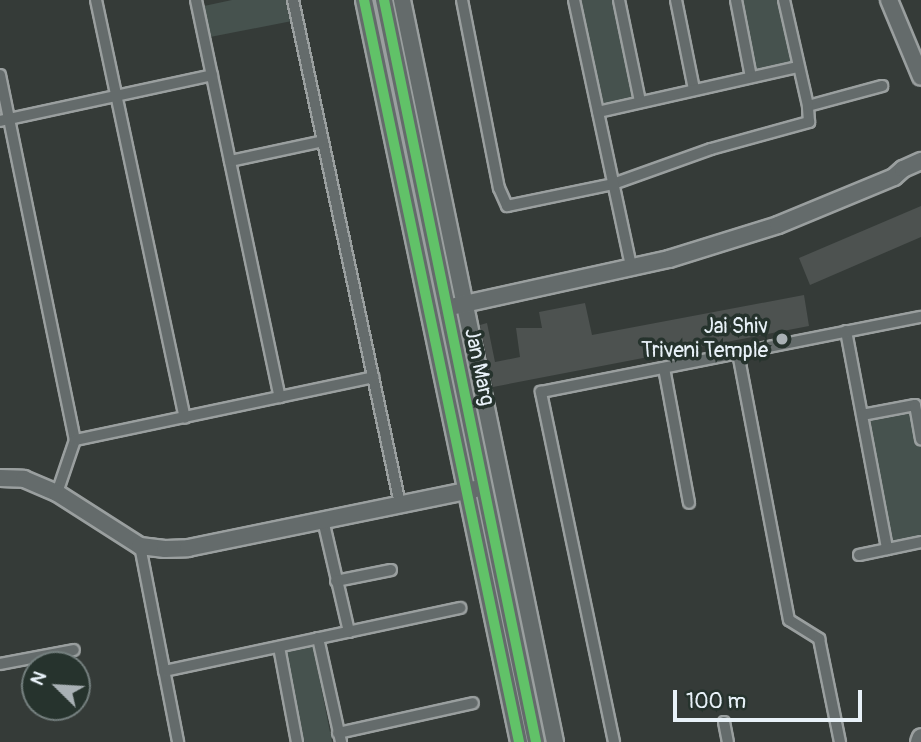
<!DOCTYPE html>
<html>
<head>
<meta charset="utf-8">
<style>
	body { margin:0 }
	#map { position:relative; width:921px; height:742px; overflow:hidden; background:#353b38; font-family:Pangolin,sans-serif }
	div>[style] { position:absolute }
	.green>* { inset:0; background:#46524e }
	.building>* { inset:0; background:#4d5250 }
	.roads { filter:drop-shadow(2px 0 #9a9f9f) drop-shadow(-2px 0 #9a9f9f) drop-shadow(0 2px #9a9f9f) drop-shadow(0 -2px #9a9f9f) }
	.street>* { height:10px; margin:-5px; padding:0 5px; transform-origin:5px; border-radius:5px; background:#646b6b }
	.secondary>* { height:16px; margin:-8px; padding:0 8px; transform-origin:8px; border-radius:8px; background:#646b6b }
	.cycleway>* { height:10px; margin:-5px; padding:0 5px; transform-origin:5px; border-radius:5px; background:#61c268 }
	.dots>* { width:19px; height:19px; translate:-50% -50%; box-sizing:border-box; border:4px solid #26332d; border-radius:50% }
	span { translate:-50% -50%; white-space:nowrap; text-align:center; line-height:1.15; -webkit-text-stroke:7px #26332d; paint-order:stroke }
	.poi-label { font-size:21px; color:#e8f1f8 }
	.right { translate:-100% -50%; text-align:right }
	.street-label { font-size:21px; color:#e8f1f8 }
	.north { position:absolute; left:21px; top:651px; width:70px; height:70px; box-sizing:border-box; background:#26332d; border:2px solid #747f7e; border-radius:50%; rotate:294deg; font-size:19px; font-weight:700; line-height:28px; text-align:center; color:#e8f1f8 }
	.north::after { content:''; display:block; margin:auto; width:24px; height:32px; background:#a9b1b5; clip-path:polygon(50% 0,100% 100%,50% 72%,0 100%) }
	.scale { position:absolute; left:673px; top:690px; width:189px; height:32px; box-sizing:border-box; border:4px solid #e8f1f8; border-top:0; padding-left:9px; font-size:21px; line-height:24px; white-space:nowrap; color:#e8f1f8; -webkit-text-stroke:5px #26332d; paint-order:stroke }
</style>
</head>
<body>
<div id="map">
	<div class="green">
		<i style="clip-path:polygon(232px 0,289px 0,292px 21px,210px 37px,204px 6px)"></i>
		<i style="clip-path:polygon(571px 0,615px 0,636px 98px,593px 107px)"></i>
		<i style="clip-path:polygon(740px 0,779px 0,792px 64px,755px 71px)"></i>
		<i style="clip-path:polygon(915px 405px,921px 439px,921px 542px,887px 549px,862px 415px)"></i>
		<i style="clip-path:polygon(313px 646px,332px 742px,304px 742px,286px 651px)"></i>
	</div>
	<div class="building">
		<i style="clip-path:polygon(921px 206px,921px 237px,810px 285px,799px 258px)"></i>
		<i style="clip-path:polygon(804px 295px,809px 326px,493px 387px,480px 325px,487px 323px,495px 362px,520px 357px,516px 328px,542px 328px,539px 312px,585px 303px,592px 335px)"></i>
	</div>
	<div class="roads">
		<div class="street">
			<i style="left:96px;top:0;width:427px;rotate:78deg"></i>
			<i style="left:196px;top:0;width:406px;rotate:78.1deg"></i>
			<i style="left:293px;top:0;width:515px;rotate:78.01deg"></i>
			<i style="left:462px;top:0;width:192px;rotate:78.9deg"></i>
			<i style="left:499px;top:188px;width:20px;rotate:66deg"></i>
			<i style="left:507px;top:206px;width:108px;rotate:-11.7deg"></i>
			<i style="left:613px;top:184px;width:104px;rotate:-19.7deg"></i>
			<i style="left:711px;top:149px;width:102px;rotate:-15.4deg"></i>
			<i style="left:809px;top:122px;width:16px;rotate:-94deg"></i>
			<i style="left:808px;top:106px;width:77px;rotate:-15.1deg"></i>
			<i style="left:574px;top:0;width:273px;rotate:77.9deg"></i>
			<i style="left:619px;top:0;width:103px;rotate:78.3deg"></i>
			<i style="left:676px;top:0;width:91px;rotate:78.6deg"></i>
			<i style="left:736px;top:0;width:78px;rotate:79deg"></i>
			<i style="left:784px;top:0;width:109px;rotate:77.2deg"></i>
			<i style="left:0;top:75px;width:373px;rotate:78.4deg"></i>
			<i style="left:75px;top:440px;width:56px;rotate:108.8deg"></i>
			<i style="left:598px;top:112px;width:204px;rotate:-12.7deg"></i>
			<i style="left:0;top:121px;width:217px;rotate:-12.2deg"></i>
			<i style="left:230px;top:161px;width:95px;rotate:-12.1deg"></i>
			<i style="left:846px;top:331px;width:222px;rotate:79.3deg"></i>
			<i style="left:738px;top:353px;width:272px;rotate:79.2deg"></i>
			<i style="left:789px;top:620px;width:36px;rotate:32deg"></i>
			<i style="left:819px;top:639px;width:105px;rotate:78.5deg"></i>
			<i style="left:664px;top:368px;width:137px;rotate:79.5deg"></i>
			<i style="left:862px;top:415px;width:54px;rotate:-10.7deg"></i>
			<i style="left:915px;top:405px;width:35px;rotate:80deg"></i>
			<i style="left:75px;top:440px;width:305px;rotate:-11.9deg"></i>
			<i style="left:323px;top:520px;width:115px;rotate:76.9deg"></i>
			<i style="left:140px;top:546px;width:200px;rotate:79deg"></i>
			<i style="left:859px;top:555px;width:63px;rotate:-11.8deg"></i>
			<i style="left:336px;top:581px;width:56px;rotate:-11.3deg"></i>
			<i style="left:318px;top:638px;width:107px;rotate:77.5deg"></i>
			<i style="left:279px;top:647px;width:97px;rotate:79.3deg"></i>
			<i style="left:0;top:664px;width:75px;rotate:-10.7deg"></i>
			<i style="left:164px;top:671px;width:303px;rotate:-12deg"></i>
			<i style="left:724px;top:722px;width:20px;rotate:79deg"></i>
			<i style="left:338px;top:733px;width:138px;rotate:-12.5deg"></i>
			<i style="left:614px;top:742px;width:358px;rotate:-101.8deg"></i>
			<i style="left:541px;top:392px;width:387px;rotate:-11.2deg"></i>
		</div>
		<div class="secondary">
			<i style="left:364px;top:0;width:758px;rotate:78.2deg"></i>
			<i style="left:384px;top:0;width:757px;rotate:78.42deg"></i>
			<i style="left:402px;top:0;width:758px;rotate:78.35deg"></i>
			<i style="left:889px;top:0;width:83px;rotate:67.4deg"></i>
			<i style="left:455px;top:306px;width:219px;rotate:-12.4deg"></i>
			<i style="left:669px;top:259px;width:114px;rotate:-17.3deg"></i>
			<i style="left:778px;top:225px;width:126px;rotate:-22.5deg"></i>
			<i style="left:894px;top:177px;width:12px;rotate:-42deg"></i>
			<i style="left:903px;top:169px;width:20px;rotate:-24deg"></i>
			<i style="left:0;top:478px;width:24px;rotate:2deg"></i>
			<i style="left:24px;top:479px;width:36px;rotate:23deg"></i>
			<i style="left:57px;top:493px;width:98px;rotate:32.6deg"></i>
			<i style="left:140px;top:546px;width:25px;rotate:7deg"></i>
			<i style="left:165px;top:549px;width:23px;rotate:-2deg"></i>
			<i style="left:188px;top:548px;width:293px;rotate:-11.6deg"></i>
			<i style="left:919px;top:742px;width:5px;rotate:-68deg"></i>
		</div>
	</div>
	<div class="cycleway">
		<i style="left:364px;top:0;width:758px;rotate:78.2deg"></i>
		<i style="left:384px;top:0;width:757px;rotate:78.42deg"></i>
	</div>
	<div class="dots">
		<i style="left:782px;top:339px;background:#a9b1b5"></i>
	</div>
	<div class="poi-label">
		<span class="right" style="left:768px;top:339px">Jai Shiv<br>Triveni Temple</span>
	</div>
	<div class="street-label">
		<span style="left:479px;top:367px;rotate:78deg">Jan Marg</span>
	</div>
	<div class="north">N</div>
	<div class="scale">100 m</div>
</div>
</body>
</html>
